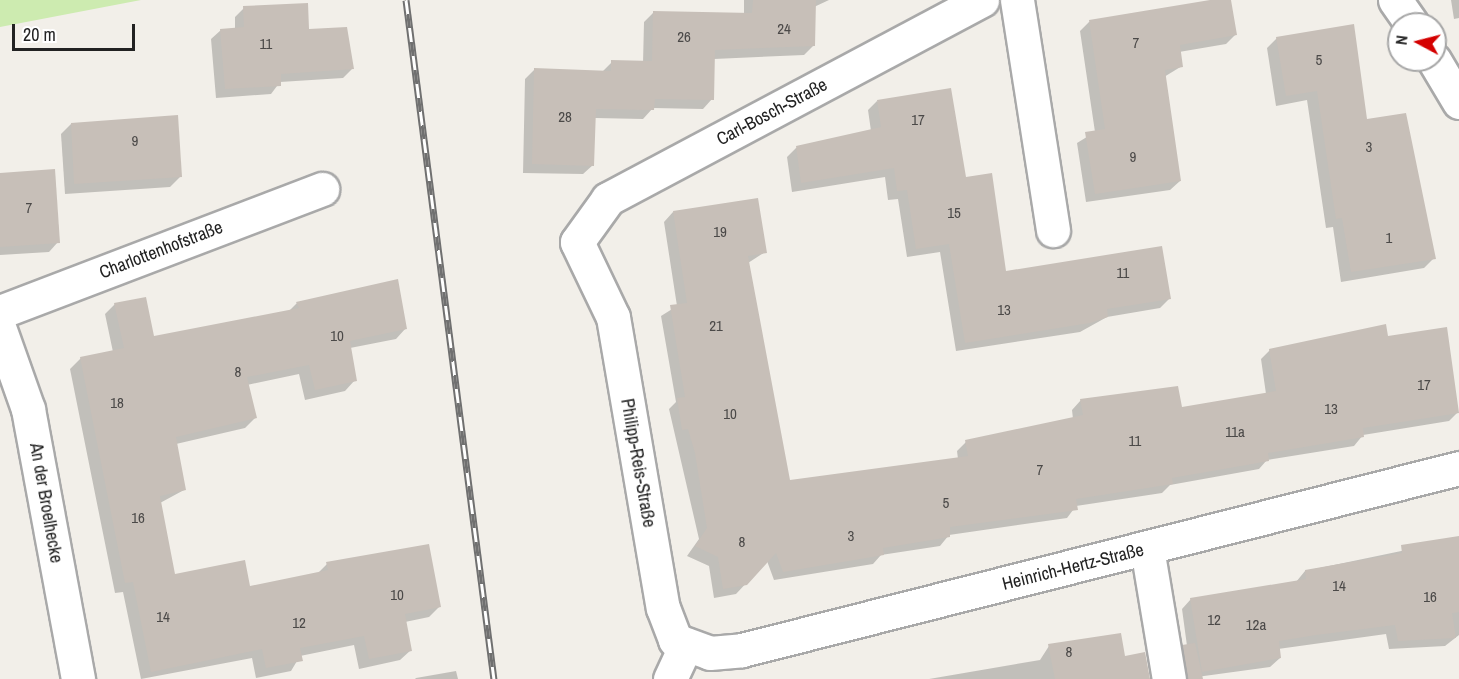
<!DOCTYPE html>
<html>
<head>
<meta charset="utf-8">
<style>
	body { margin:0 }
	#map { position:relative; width:1459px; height:679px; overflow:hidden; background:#f2efe9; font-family:"Archivo Narrow",sans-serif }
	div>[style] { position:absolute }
	.grass>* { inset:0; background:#cdebb0 }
	.shadow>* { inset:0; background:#0003 }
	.building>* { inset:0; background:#c7bfb8 }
	.roads { filter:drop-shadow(2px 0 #a9a9a9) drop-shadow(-2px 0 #a9a9a9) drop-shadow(0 2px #a9a9a9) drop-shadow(0 -2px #a9a9a9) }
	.minor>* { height:33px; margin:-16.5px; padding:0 16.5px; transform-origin:16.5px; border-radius:16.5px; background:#fff }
	.rail>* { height:7px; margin-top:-3.5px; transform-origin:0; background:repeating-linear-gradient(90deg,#fff 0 14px,#707070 0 28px); box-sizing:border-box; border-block:2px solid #707070 }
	span { translate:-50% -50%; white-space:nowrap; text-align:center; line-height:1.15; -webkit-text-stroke:4.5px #fff; paint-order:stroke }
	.number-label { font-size:15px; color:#4b4948 }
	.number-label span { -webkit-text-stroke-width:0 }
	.street-label { font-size:18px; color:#222 }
	.north { position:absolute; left:1387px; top:12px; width:60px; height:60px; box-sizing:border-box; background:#fff; border:2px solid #a7a7a7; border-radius:50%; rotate:277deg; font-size:16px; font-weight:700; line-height:24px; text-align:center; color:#222 }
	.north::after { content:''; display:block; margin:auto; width:21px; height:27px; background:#d40000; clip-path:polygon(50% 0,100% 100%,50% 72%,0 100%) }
	.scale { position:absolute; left:12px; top:24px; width:123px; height:27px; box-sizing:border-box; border:3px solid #222; border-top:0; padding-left:8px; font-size:18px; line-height:21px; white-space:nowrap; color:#222; -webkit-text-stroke:4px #fff; paint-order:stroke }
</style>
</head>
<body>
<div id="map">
	<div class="grass">
		<i style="clip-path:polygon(0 0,141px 0,0 27px)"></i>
	</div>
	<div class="shadow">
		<i style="clip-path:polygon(744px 0,829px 0,814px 7px,813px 46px,804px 55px,714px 59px,712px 99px,703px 109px,653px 108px,643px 119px,595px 118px,593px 165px,583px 174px,523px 173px,525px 79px,535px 69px,602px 72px,612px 62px,643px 63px,644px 22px,653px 13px,744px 15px)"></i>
		<i style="clip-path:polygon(1230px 0,1236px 34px,1226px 44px,1179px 52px,1182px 66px,1164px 77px,1180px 181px,1170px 190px,1086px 202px,1077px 143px,1095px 132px,1080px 31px,1089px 22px)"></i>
		<i style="clip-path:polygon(1451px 0,1459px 0,1459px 18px,1454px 19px)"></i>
		<i style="clip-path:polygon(244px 8px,308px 30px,352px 69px,343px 78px,280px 82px,271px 94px,216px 98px,211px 39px,221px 30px,235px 29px,235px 17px)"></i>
		<i style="clip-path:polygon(1277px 38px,1366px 121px,1434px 258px,1424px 268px,1341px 282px,1333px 227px,1326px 228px,1307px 100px,1276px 106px,1267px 48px)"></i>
		<i style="clip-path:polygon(877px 101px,965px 179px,1004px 273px,1169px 299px,1160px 308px,1107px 317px,1080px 332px,956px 351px,940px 252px,907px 257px,898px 199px,888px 200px,885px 177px,792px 192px,787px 157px,796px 148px,871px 131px,868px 110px)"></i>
		<i style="clip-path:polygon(71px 124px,180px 177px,170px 187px,65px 194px,61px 134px)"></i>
		<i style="clip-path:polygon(0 174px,58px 242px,49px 252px,0 255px)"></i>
		<i style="clip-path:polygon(673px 212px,765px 252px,748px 263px,789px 482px,958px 459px,957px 451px,966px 442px,1073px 419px,1072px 410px,1081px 400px,1180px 409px,1266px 394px,1261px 359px,1270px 350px,1387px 338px,1458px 412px,1449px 421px,1363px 435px,1354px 446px,1267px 460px,1259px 469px,1170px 485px,1162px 493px,1076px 506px,1067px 518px,949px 535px,940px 546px,881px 555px,873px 564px,774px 580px,767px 561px,736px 594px,714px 598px,709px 566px,687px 556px,699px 539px,669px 409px,676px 402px,661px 316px,677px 306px,664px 222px)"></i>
		<i style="clip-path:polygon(297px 303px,406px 328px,396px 339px,350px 348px,355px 380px,345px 391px,305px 400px,299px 374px,247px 385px,255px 418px,245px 428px,176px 444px,184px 490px,160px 503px,174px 575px,249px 588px,317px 574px,327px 564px,440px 606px,429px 617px,405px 622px,411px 650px,400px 660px,359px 669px,354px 645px,300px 656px,291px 671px,256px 678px,252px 658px,141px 679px,123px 592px,115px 593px,70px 369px,81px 358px,113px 352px,105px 314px,115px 304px,153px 338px,289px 311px)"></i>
		<i style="clip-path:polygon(1459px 539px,1459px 635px,1445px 646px,1389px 649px,1386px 634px,1278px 649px,1280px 658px,1270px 667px,1182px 679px,1178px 652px,1187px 646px,1182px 609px,1191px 599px,1296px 582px,1305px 571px)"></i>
		<i style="clip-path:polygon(1049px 646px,1123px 657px,1147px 679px,929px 679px,1040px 660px)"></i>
		<i style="clip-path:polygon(456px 671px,458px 679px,415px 679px,416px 678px)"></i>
	</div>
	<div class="building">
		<i style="clip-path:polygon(753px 0,816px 0,815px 46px,715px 50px,714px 100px,655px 99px,654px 110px,596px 109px,594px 166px,532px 164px,534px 68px,611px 71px,611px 60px,652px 61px,653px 11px,752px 13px)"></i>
		<i style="clip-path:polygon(1210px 0,1231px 0,1237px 35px,1180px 45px,1183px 67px,1165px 70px,1181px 181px,1095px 194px,1085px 132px,1105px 129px,1089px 20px)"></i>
		<i style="clip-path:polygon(308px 3px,309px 29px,347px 27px,354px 69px,281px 74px,281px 86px,225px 89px,220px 29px,244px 27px,243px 6px)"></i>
		<i style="clip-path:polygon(1354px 24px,1367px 119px,1406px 113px,1436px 259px,1351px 272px,1342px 218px,1336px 219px,1317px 91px,1286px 96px,1276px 37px)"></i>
		<i style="clip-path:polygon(951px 88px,966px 177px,992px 173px,1006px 271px,1162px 246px,1171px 299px,1107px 309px,1108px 317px,1090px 323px,965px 343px,949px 244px,916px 249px,907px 190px,897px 191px,894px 168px,801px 183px,796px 146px,881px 127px,877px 100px)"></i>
		<i style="clip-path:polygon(178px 115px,182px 177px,74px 184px,71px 123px)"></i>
		<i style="clip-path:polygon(55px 169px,60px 243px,0 247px,0 173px)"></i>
		<i style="clip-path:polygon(758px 198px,767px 253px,748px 256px,790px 480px,968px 456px,965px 440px,1083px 415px,1080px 399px,1178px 386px,1182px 407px,1276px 391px,1269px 349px,1386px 324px,1388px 336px,1447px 327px,1459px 413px,1363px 428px,1364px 437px,1268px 453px,1269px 461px,1172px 478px,1173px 484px,1076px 499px,1078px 510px,950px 527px,950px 537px,883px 548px,884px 555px,783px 572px,776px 553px,747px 585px,723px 589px,718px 557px,695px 546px,707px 528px,695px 453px,688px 429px,682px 430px,677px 398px,685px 397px,670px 305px,687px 303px,673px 211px)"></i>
		<i style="clip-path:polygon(398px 279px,407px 329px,350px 341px,357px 381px,315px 390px,309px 365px,247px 377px,257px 418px,176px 437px,186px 490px,160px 496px,175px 574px,245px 560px,250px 586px,328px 570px,326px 562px,429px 544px,441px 607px,405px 614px,412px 651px,369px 659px,364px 636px,300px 648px,303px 661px,266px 668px,262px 649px,151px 672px,133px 582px,125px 583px,80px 357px,124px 348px,114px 303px,146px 297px,154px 336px,299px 308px,296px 302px)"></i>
		<i style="clip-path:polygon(1459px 536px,1459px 612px,1452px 613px,1456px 638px,1398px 641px,1395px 625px,1316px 635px,1279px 641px,1281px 658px,1202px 672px,1190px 598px,1306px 579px,1305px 570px,1402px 553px,1401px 545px)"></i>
		<i style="clip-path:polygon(1121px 633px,1125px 656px,1145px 652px,1150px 679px,1055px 679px,1048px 644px)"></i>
		<i style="clip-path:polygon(1195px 643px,1203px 679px,1187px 679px,1182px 645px)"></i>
	</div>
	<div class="roads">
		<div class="minor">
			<i style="left:982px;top:0;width:424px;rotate:152deg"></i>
			<i style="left:608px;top:199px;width:53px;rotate:125.8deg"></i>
			<i style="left:577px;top:242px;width:83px;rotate:64.4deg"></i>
			<i style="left:613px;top:317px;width:295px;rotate:80.3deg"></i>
			<i style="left:663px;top:608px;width:34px;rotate:69deg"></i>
			<i style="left:675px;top:640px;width:37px;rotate:20deg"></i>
			<i style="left:710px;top:653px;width:32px;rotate:-5deg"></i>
			<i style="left:742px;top:650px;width:740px;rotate:-14.24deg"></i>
			<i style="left:1017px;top:0;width:233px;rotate:81.1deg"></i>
			<i style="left:1395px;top:0;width:29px;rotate:55deg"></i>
			<i style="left:1434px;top:60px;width:49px;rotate:59.2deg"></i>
			<i style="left:0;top:312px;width:345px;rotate:-20.9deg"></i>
			<i style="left:0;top:330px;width:84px;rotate:70.5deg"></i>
			<i style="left:28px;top:409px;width:275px;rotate:79.5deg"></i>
			<i style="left:1147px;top:548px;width:133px;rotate:80.5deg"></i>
			<i style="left:670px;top:679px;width:38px;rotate:-65deg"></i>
		</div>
	</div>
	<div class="rail">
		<i style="left:406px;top:0;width:685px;rotate:82.62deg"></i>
	</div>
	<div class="number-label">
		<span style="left:784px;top:29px">24</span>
		<span style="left:684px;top:37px">26</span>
		<span style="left:1136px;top:43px">7</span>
		<span style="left:266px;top:44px">11</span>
		<span style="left:1319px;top:60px">5</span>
		<span style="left:565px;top:117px">28</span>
		<span style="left:918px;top:120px">17</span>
		<span style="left:135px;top:141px">9</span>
		<span style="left:1369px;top:147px">3</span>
		<span style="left:1133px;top:157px">9</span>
		<span style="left:29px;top:208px">7</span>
		<span style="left:954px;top:213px">15</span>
		<span style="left:720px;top:232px">19</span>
		<span style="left:1389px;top:238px">1</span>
		<span style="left:1123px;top:273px">11</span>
		<span style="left:1004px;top:310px">13</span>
		<span style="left:716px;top:326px">21</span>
		<span style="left:337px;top:336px">10</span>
		<span style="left:238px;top:372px">8</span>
		<span style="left:1424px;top:385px">17</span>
		<span style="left:117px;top:403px">18</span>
		<span style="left:1331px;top:409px">13</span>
		<span style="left:730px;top:414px">10</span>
		<span style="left:1235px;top:432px">11a</span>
		<span style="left:1135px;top:441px">11</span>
		<span style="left:1040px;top:470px">7</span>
		<span style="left:946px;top:503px">5</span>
		<span style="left:138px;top:518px">16</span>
		<span style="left:851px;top:536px">3</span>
		<span style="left:742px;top:542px">8</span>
		<span style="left:1339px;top:586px">14</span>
		<span style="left:397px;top:595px">10</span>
		<span style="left:1430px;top:597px">16</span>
		<span style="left:163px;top:617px">14</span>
		<span style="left:1214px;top:620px">12</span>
		<span style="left:299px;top:623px">12</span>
		<span style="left:1256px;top:625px">12a</span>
		<span style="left:1069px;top:652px">8</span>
	</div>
	<div class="street-label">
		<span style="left:772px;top:112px;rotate:-28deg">Carl-Bosch-Straße</span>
		<span style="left:161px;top:250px;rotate:-21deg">Charlottenhofstraße</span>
		<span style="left:638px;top:463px;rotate:80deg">Philipp-Reis-Straße</span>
		<span style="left:46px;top:503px;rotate:80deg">An der Broelhecke</span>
		<span style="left:1073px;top:567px;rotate:-14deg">Heinrich-Hertz-Straße</span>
	</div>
	<div class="north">N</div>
	<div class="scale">20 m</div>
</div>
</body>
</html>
